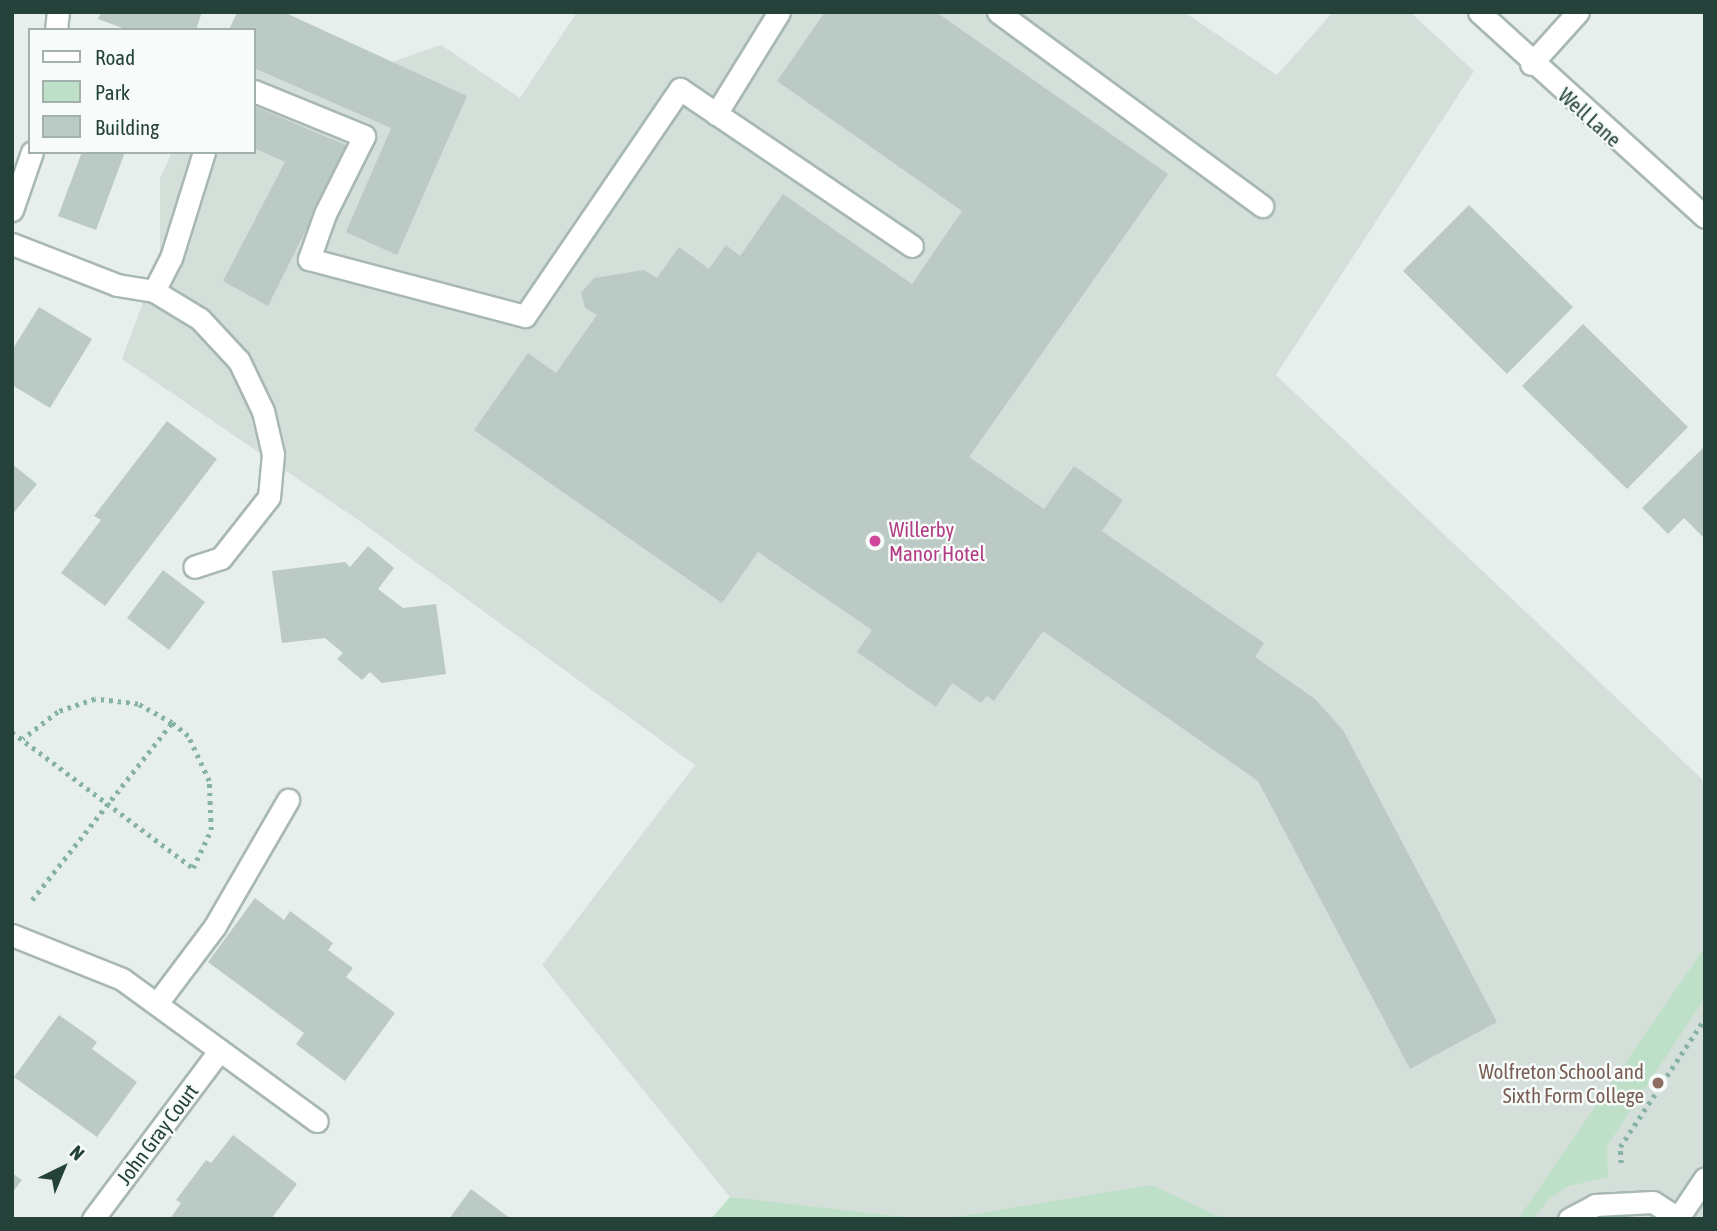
<!DOCTYPE html>
<html>
<head>
<meta charset="utf-8">
<style>
	body { margin:0 }
	#map { position:relative; width:1717px; height:1231px; overflow:hidden; background:#e6efeb; font-family:"Asap Condensed",sans-serif }
	div>[style] { position:absolute }
	.built>* { inset:0; background:#d4dfda }
	.green>* { inset:0; background:#bfe0c8 }
	.building>* { inset:0; background:#bbcac4 }
	.path>* { height:4.5px; margin-top:-2.25px; transform-origin:0; background:repeating-linear-gradient(90deg,#86b3a5 0 3.5px,transparent 0 8.5px) }
	.roads { filter:drop-shadow(2px 0 #a8b8b2) drop-shadow(-2px 0 #a8b8b2) drop-shadow(0 2px #a8b8b2) drop-shadow(0 -2px #a8b8b2) }
	.service>* { height:21px; margin:-10.5px; padding:0 10.5px; transform-origin:10.5px; border-radius:10.5px; background:#fff }
	.minor>* { height:21px; margin:-10.5px; padding:0 10.5px; transform-origin:10.5px; border-radius:10.5px; background:#fff }
	.dots>* { width:19px; height:19px; translate:-50% -50%; box-sizing:border-box; border:4px solid #f7fbf9; border-radius:50% }
	span { translate:-50% -50%; white-space:nowrap; text-align:center; line-height:1.15; -webkit-text-stroke:5px #f7fbf9; paint-order:stroke }
	.street-label { font-size:21px; color:#24423a }
	.hotel-label { font-size:21px; color:#b23c85 }
	.left { translate:0 -50%; text-align:left }
	.education-label { font-size:21px; color:#785e54 }
	.right { translate:-100% -50%; text-align:right }
	.frame { position:absolute; inset:0; border:14px solid #24423a; pointer-events:none }
	.legend { position:absolute; left:28px; top:28px; width:228px; height:126px; box-sizing:border-box; background:#f7fbf9; border:2px solid #a3b1ad; margin:0; padding:9px 12px; list-style:none; font-size:21px; color:#24423a }
	.legend li { display:flex; align-items:center; gap:14px; height:35px }
	.legend b { width:35px; border:2px solid #a3b1ad }
	.north { position:absolute; left:28px; top:1133px; width:70px; height:70px; -webkit-text-stroke:5px #f7fbf9; paint-order:stroke; rotate:43deg; font-size:19px; font-weight:700; line-height:28px; text-align:center; color:#24423a }
	.north::after { content:''; display:block; margin:auto; width:24px; height:32px; background:#24423a; clip-path:polygon(50% 0,100% 100%,50% 72%,0 100%) }
</style>
</head>
<body>
<div id="map">
	<div class="built">
		<i style="clip-path:polygon(238px 12px,284px 12px,392px 62px,441px 45px,520px 98px,577px 12px,1184px 12px,1277px 75px,1333px 12px,1410px 12px,1474px 71px,1276px 375px,1705px 782px,1705px 1219px,711px 1219px,730px 1197px,542px 965px,695px 765px,361px 522px,122px 359px,160px 256px,160px 178px,172px 152px,254px 152px,254px 30px)"></i>
	</div>
	<div class="green">
		<i style="clip-path:polygon(1705px 947px,1705px 998px,1607px 1146px,1608px 1177px,1569px 1186px,1549px 1199px,1533px 1219px,1518px 1219px)"></i>
		<i style="clip-path:polygon(1152px 1185px,1224px 1219px,943px 1219px)"></i>
		<i style="clip-path:polygon(730px 1197px,922px 1219px,711px 1219px)"></i>
	</div>
	<div class="building">
		<i style="clip-path:polygon(101px 12px,202px 12px,196px 30px,128px 30px,98px 19px)"></i>
		<i style="clip-path:polygon(237px 12px,283px 12px,467px 96px,397px 255px,346px 232px,391px 128px,254px 68px,254px 30px,229px 30px)"></i>
		<i style="clip-path:polygon(825px 12px,936px 12px,1168px 174px,969px 457px,1044px 509px,1074px 466px,1123px 500px,1102px 531px,1264px 643px,1255px 657px,1315px 699px,1343px 730px,1497px 1022px,1410px 1069px,1258px 781px,1043px 631px,994px 701px,987px 696px,981px 703px,952px 683px,936px 707px,857px 652px,872px 630px,758px 552px,722px 603px,474px 430px,528px 353px,556px 373px,597px 315px,585px 308px,581px 293px,594px 278px,644px 270px,657px 278px,679px 247px,709px 269px,726px 245px,740px 256px,783px 194px,912px 284px,962px 211px,777px 81px)"></i>
		<i style="clip-path:polygon(254px 106px,348px 146px,268px 306px,223px 281px,285px 162px,254px 148px)"></i>
		<i style="clip-path:polygon(82px 152px,125px 152px,96px 230px,58px 216px)"></i>
		<i style="clip-path:polygon(1469px 205px,1573px 307px,1507px 374px,1403px 271px)"></i>
		<i style="clip-path:polygon(39px 307px,92px 339px,50px 408px,12px 385px,12px 350px)"></i>
		<i style="clip-path:polygon(1583px 324px,1688px 427px,1627px 489px,1522px 386px)"></i>
		<i style="clip-path:polygon(167px 421px,217px 459px,105px 606px,61px 573px,101px 520px,94px 516px)"></i>
		<i style="clip-path:polygon(1705px 446px,1705px 539px,1684px 518px,1668px 534px,1642px 508px)"></i>
		<i style="clip-path:polygon(12px 464px,37px 484px,12px 515px)"></i>
		<i style="clip-path:polygon(368px 546px,394px 568px,378px 589px,403px 608px,436px 604px,446px 674px,382px 683px,370px 672px,362px 680px,337px 659px,343px 653px,325px 638px,282px 643px,272px 571px,345px 562px,350px 567px)"></i>
		<i style="clip-path:polygon(163px 570px,205px 602px,169px 650px,127px 618px)"></i>
		<i style="clip-path:polygon(255px 898px,284px 920px,290px 911px,333px 943px,328px 950px,353px 968px,346px 977px,395px 1013px,345px 1081px,296px 1044px,304px 1033px,208px 962px)"></i>
		<i style="clip-path:polygon(59px 1015px,97px 1042px,92px 1049px,137px 1082px,97px 1137px,14px 1077px)"></i>
		<i style="clip-path:polygon(233px 1135px,297px 1184px,271px 1219px,170px 1219px,181px 1203px,176px 1200px,206px 1160px,211px 1163px)"></i>
		<i style="clip-path:polygon(12px 1173px,22px 1180px,12px 1193px)"></i>
		<i style="clip-path:polygon(471px 1189px,511px 1219px,449px 1219px)"></i>
	</div>
	<div class="path">
		<i style="left:12px;top:732px;width:226px;rotate:36.9deg"></i>
		<i style="left:193px;top:868px;width:42px;rotate:-64.7deg"></i>
		<i style="left:211px;top:830px;width:49px;rotate:-92.3deg"></i>
		<i style="left:209px;top:781px;width:50px;rotate:-115deg"></i>
		<i style="left:188px;top:736px;width:21px;rotate:-141deg"></i>
		<i style="left:172px;top:723px;width:39px;rotate:-151deg"></i>
		<i style="left:138px;top:704px;width:43px;rotate:-173.4deg"></i>
		<i style="left:95px;top:699px;width:39px;rotate:161deg"></i>
		<i style="left:58px;top:712px;width:44px;rotate:142.4deg"></i>
		<i style="left:32px;top:900px;width:226px;rotate:-51.7deg"></i>
		<i style="left:1621px;top:1163px;width:16px;rotate:-94deg"></i>
		<i style="left:1620px;top:1147px;width:154px;rotate:-56.6deg"></i>
	</div>
	<div class="roads">
		<div class="service">
			<i style="left:998px;top:12px;width:328px;rotate:36.3deg"></i>
			<i style="left:254px;top:91px;width:119px;rotate:22.2deg"></i>
			<i style="left:364px;top:136px;width:87px;rotate:116.6deg"></i>
			<i style="left:325px;top:214px;width:48px;rotate:109.6deg"></i>
			<i style="left:309px;top:259px;width:223px;rotate:14.8deg"></i>
			<i style="left:525px;top:316px;width:275px;rotate:-55.7deg"></i>
			<i style="left:680px;top:89px;width:280px;rotate:34.1deg"></i>
			<i style="left:716px;top:114px;width:120px;rotate:-58.3deg"></i>
			<i style="left:12px;top:244px;width:113px;rotate:21.3deg"></i>
			<i style="left:117px;top:285px;width:37px;rotate:9deg"></i>
			<i style="left:154px;top:291px;width:54px;rotate:31.3deg"></i>
			<i style="left:200px;top:319px;width:57px;rotate:47.1deg"></i>
			<i style="left:239px;top:361px;width:55px;rotate:64.4deg"></i>
			<i style="left:263px;top:411px;width:44px;rotate:76.9deg"></i>
			<i style="left:273px;top:454px;width:43px;rotate:95.3deg"></i>
			<i style="left:269px;top:497px;width:78px;rotate:128.2deg"></i>
			<i style="left:221px;top:558px;width:28px;rotate:162deg"></i>
			<i style="left:154px;top:291px;width:37px;rotate:-63deg"></i>
			<i style="left:171px;top:258px;width:111px;rotate:-72.7deg"></i>
			<i style="left:158px;top:1002px;width:95px;rotate:-53.1deg"></i>
			<i style="left:215px;top:926px;width:146px;rotate:-59.9deg"></i>
			<i style="left:1569px;top:1219px;width:30px;rotate:-28deg"></i>
			<i style="left:1595px;top:1205px;width:58px;rotate:-3deg"></i>
			<i style="left:1653px;top:1202px;width:30px;rotate:33deg"></i>
			<i style="left:1678px;top:1218px;width:48px;rotate:-56deg"></i>
		</div>
		<div class="minor">
			<i style="left:1479px;top:12px;width:305px;rotate:42.2deg"></i>
			<i style="left:56px;top:30px;width:18px;rotate:-84deg"></i>
			<i style="left:1531px;top:64px;width:70px;rotate:-47.9deg"></i>
			<i style="left:12px;top:210px;width:61px;rotate:-71deg"></i>
			<i style="left:12px;top:935px;width:118px;rotate:21.8deg"></i>
			<i style="left:122px;top:979px;width:241px;rotate:36.1deg"></i>
			<i style="left:93px;top:1219px;width:211px;rotate:-53.1deg"></i>
		</div>
	</div>
	<div class="dots">
		<i style="left:875px;top:541px;background:#d1479c"></i>
		<i style="left:1658px;top:1083px;background:#8d6e63"></i>
	</div>
	<div class="street-label">
		<span style="left:1590px;top:117px;rotate:42deg">Well Lane</span>
		<span style="left:157px;top:1134px;rotate:-53deg">John Gray Court</span>
	</div>
	<div class="hotel-label">
		<span class="left" style="left:889px;top:541px">Willerby<br>Manor Hotel</span>
	</div>
	<div class="education-label">
		<span class="right" style="left:1644px;top:1083px">Wolfreton School and<br>Sixth Form College</span>
	</div>
	<div class="frame"></div>
	<ul class="legend">
	<li><b style="height:9px;background:#fff"></b>Road</li>
	<li><b style="height:19px;background:#bfe0c8"></b>Park</li>
	<li><b style="height:19px;background:#bbcac4"></b>Building</li>
	</ul>
	<div class="north">N</div>
</div>
</body>
</html>
